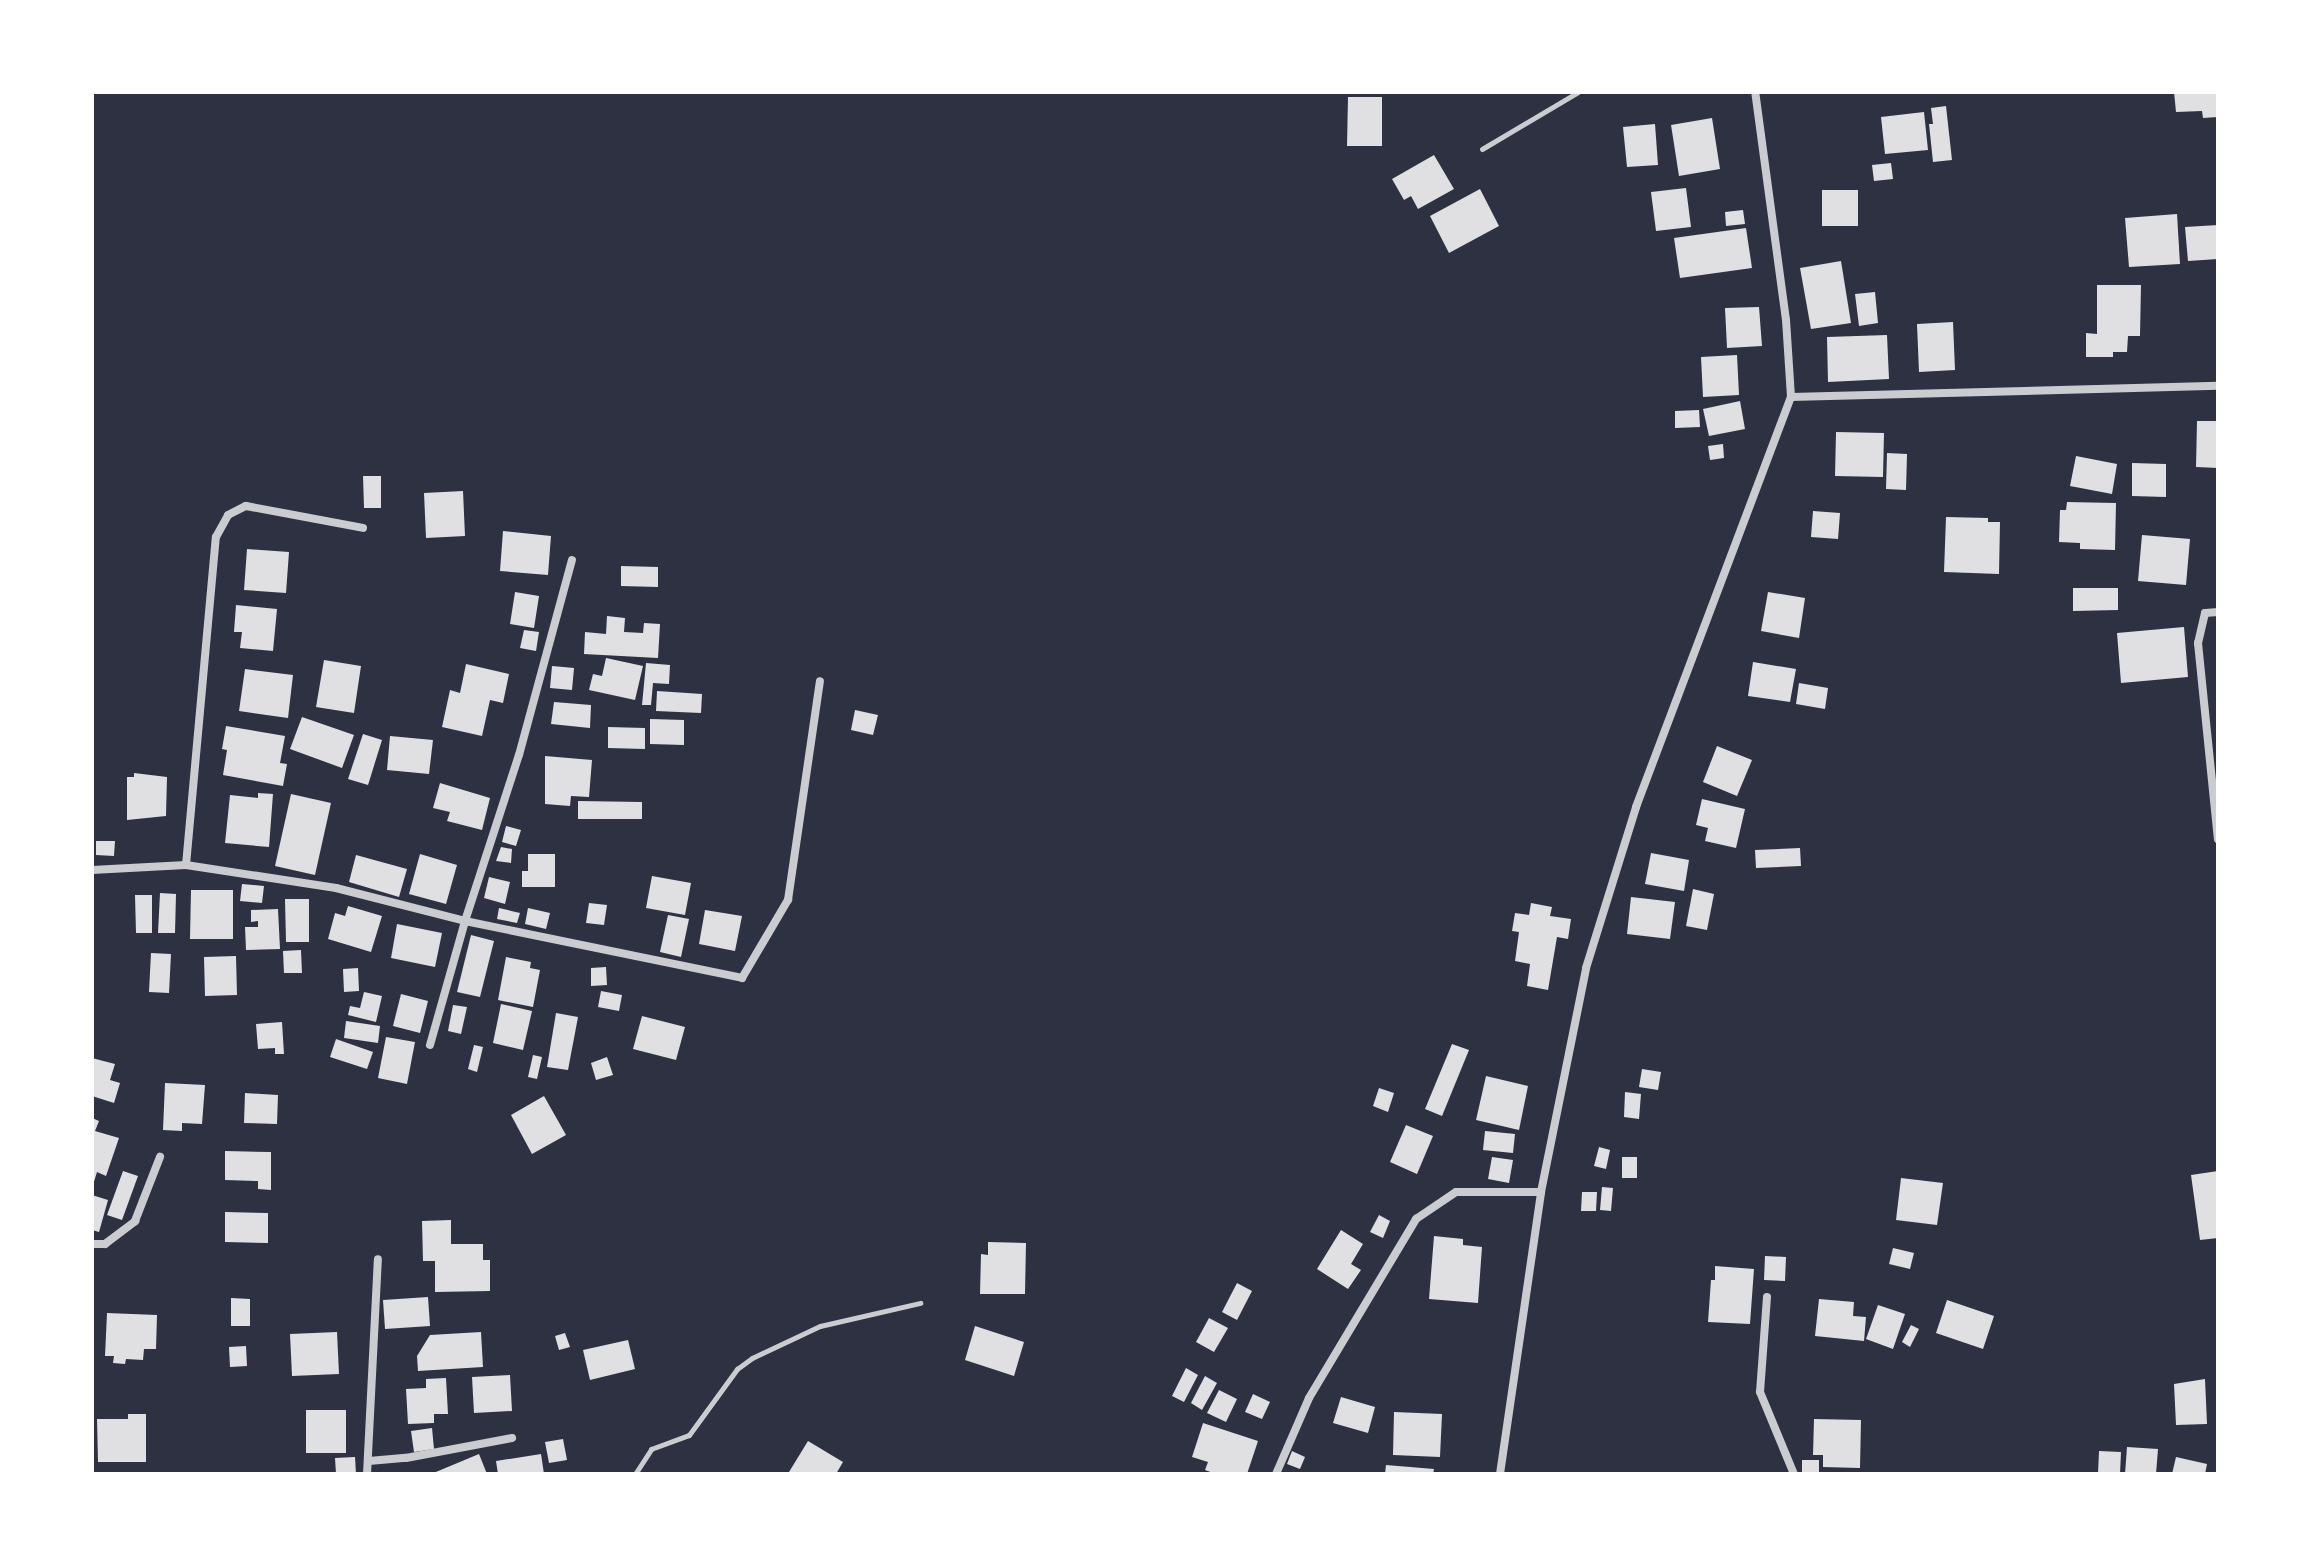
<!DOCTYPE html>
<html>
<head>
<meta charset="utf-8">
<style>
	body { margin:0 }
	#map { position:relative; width:2310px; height:1566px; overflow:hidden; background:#2d3142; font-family:"Sofia Sans Condensed",sans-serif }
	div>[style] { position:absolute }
	.building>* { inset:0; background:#e0e0e3 }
	.service>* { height:5px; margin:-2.5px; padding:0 2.5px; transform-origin:2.5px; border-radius:2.5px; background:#caccd0 }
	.minor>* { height:8px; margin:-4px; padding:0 4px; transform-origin:4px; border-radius:4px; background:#caccd0 }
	span { translate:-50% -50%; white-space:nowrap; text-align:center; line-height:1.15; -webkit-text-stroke:8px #fff; paint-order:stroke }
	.frame { position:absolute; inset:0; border:94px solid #fff; pointer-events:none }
</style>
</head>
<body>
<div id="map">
	<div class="building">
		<i style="clip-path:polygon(2174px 92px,2218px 92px,2218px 117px,2203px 118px,2202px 111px,2176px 112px)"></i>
		<i style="clip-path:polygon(1348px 97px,1382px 97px,1382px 146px,1347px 146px)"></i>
		<i style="clip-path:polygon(1946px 106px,1952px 160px,1933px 162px,1929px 124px,1933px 124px,1931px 108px)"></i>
		<i style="clip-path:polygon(1924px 112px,1928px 150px,1885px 154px,1881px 117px)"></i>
		<i style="clip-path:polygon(1712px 118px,1720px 169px,1679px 176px,1671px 125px)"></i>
		<i style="clip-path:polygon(1655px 124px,1658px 165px,1627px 167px,1623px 127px)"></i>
		<i style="clip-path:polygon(1434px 155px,1454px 189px,1418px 209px,1411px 196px,1404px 200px,1392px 179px)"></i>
		<i style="clip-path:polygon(1891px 163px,1893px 179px,1874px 181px,1872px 165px)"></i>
		<i style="clip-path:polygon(1686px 188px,1691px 227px,1656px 231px,1651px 192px)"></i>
		<i style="clip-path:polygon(1480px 189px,1499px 226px,1449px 253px,1430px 216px)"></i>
		<i style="clip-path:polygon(1822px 190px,1858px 190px,1858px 226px,1822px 226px)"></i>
		<i style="clip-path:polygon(1743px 210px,1745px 224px,1726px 226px,1725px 212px)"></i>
		<i style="clip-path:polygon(2177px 214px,2180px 264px,2129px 267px,2125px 218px)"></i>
		<i style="clip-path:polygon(2218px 225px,2218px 259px,2188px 261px,2185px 227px)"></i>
		<i style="clip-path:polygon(1746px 228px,1752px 268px,1680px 278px,1674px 238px)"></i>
		<i style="clip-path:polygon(1841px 261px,1851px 323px,1811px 329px,1800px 268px)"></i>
		<i style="clip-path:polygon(2097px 285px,2141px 285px,2140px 336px,2128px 336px,2127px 352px,2113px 352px,2113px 357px,2086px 357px,2086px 333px,2097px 334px)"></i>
		<i style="clip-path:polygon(1875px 292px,1878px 323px,1859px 326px,1855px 294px)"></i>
		<i style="clip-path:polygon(1759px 307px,1762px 346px,1727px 348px,1725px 308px)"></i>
		<i style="clip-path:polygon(1953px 322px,1955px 370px,1919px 372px,1917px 324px)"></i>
		<i style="clip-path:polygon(1887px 335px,1889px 379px,1828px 382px,1827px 337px)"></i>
		<i style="clip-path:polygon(1737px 355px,1739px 395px,1703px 397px,1701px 357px)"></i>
		<i style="clip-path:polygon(1740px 401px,1745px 429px,1709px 436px,1703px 409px)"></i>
		<i style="clip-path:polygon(1699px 410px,1700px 427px,1675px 428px,1675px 411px)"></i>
		<i style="clip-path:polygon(2197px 421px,2218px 421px,2218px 468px,2196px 467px)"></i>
		<i style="clip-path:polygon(1836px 432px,1884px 433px,1883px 477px,1835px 476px)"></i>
		<i style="clip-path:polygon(1723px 444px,1724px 458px,1710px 460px,1708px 446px)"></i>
		<i style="clip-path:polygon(1887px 453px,1907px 454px,1906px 490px,1886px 489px)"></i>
		<i style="clip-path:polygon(2076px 456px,2117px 464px,2112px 494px,2070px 486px)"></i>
		<i style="clip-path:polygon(2132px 463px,2166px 464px,2166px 497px,2132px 496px)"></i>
		<i style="clip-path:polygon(363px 476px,381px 476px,381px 508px,364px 508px)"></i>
		<i style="clip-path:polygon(463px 491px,465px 536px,426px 538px,424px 493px)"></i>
		<i style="clip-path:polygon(2067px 502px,2116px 503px,2115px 550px,2080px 549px,2080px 543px,2059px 542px,2060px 510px,2066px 510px)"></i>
		<i style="clip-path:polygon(1813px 511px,1840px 513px,1838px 539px,1811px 537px)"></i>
		<i style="clip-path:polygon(1946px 517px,1988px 518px,1988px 522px,2000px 522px,1999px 574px,1944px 572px)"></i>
		<i style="clip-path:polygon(503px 531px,551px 536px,548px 575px,500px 571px)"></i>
		<i style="clip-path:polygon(2142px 535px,2190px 539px,2186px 585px,2138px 581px)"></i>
		<i style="clip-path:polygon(247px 549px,289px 552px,286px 593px,244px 590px)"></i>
		<i style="clip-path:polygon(621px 566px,658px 567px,658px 587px,621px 586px)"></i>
		<i style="clip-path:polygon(2073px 588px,2118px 588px,2118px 610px,2073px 611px)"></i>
		<i style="clip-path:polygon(515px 592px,539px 596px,534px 628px,510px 624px)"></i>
		<i style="clip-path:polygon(1768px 592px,1805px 598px,1799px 638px,1761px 631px)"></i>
		<i style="clip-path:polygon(236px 605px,277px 609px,273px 651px,240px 648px,242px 632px,234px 632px)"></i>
		<i style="clip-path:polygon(607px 616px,625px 618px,624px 632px,643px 633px,644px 623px,660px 624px,658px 658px,584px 654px,585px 632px,606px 634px)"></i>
		<i style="clip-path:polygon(2184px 627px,2188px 677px,2121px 683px,2117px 633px)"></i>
		<i style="clip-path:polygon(524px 630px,539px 632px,536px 651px,520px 648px)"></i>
		<i style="clip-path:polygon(606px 658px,643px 666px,635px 700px,589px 690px,593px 674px,602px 676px)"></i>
		<i style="clip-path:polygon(324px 660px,361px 666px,354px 713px,316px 707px)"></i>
		<i style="clip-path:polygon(1753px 662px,1796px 669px,1790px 702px,1748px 696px)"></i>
		<i style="clip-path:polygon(646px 663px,670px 665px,669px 684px,653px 683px,651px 705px,642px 705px)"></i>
		<i style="clip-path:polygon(466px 664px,509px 674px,503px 703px,490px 700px,482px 736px,442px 727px,450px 690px,460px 693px)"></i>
		<i style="clip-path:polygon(552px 666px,574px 668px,572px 690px,550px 688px)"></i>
		<i style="clip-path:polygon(245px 669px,293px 675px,288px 718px,239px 711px)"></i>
		<i style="clip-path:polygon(1799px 683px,1828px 688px,1825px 709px,1796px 704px)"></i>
		<i style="clip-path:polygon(657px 691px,702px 694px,701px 713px,656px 711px)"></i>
		<i style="clip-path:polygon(554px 702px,591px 705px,590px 728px,551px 724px)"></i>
		<i style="clip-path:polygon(855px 710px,878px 715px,873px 735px,851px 730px)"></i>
		<i style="clip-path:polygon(302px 717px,354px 735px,342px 768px,290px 749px)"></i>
		<i style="clip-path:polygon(650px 719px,684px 720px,684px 745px,650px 744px)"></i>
		<i style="clip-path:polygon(226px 726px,285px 736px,280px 763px,287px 764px,283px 786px,223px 775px,227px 750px,222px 749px)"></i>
		<i style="clip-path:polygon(608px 727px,645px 728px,645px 749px,608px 748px)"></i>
		<i style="clip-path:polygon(363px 734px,382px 740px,368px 785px,348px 779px)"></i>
		<i style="clip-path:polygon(390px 736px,433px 740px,429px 774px,387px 770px)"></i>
		<i style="clip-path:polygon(1717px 746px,1752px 760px,1737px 796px,1703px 782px)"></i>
		<i style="clip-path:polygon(545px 756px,592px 760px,589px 797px,571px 796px,570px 806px,545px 804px)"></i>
		<i style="clip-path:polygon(134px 773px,167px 777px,166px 816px,127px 820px,127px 777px,134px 777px)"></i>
		<i style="clip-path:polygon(440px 783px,490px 798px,482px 830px,447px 821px,450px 812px,433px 808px)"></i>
		<i style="clip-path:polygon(258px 793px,273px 794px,269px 847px,225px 843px,230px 795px,258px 798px)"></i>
		<i style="clip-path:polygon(291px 794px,331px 803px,315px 875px,275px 866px)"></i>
		<i style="clip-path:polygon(1702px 799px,1745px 809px,1736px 848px,1705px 841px,1708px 828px,1696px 825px)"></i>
		<i style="clip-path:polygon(578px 801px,642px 802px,642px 819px,578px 819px)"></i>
		<i style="clip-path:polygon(506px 826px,521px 830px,516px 846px,502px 842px)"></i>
		<i style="clip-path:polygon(96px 841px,115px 841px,114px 856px,96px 855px)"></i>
		<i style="clip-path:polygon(501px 847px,512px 849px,511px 863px,496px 861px)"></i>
		<i style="clip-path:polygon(1800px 848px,1801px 866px,1756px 868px,1755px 850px)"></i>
		<i style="clip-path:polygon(1651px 853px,1689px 860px,1684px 891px,1645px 884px)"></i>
		<i style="clip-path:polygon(420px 854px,457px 865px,446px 904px,409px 894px)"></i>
		<i style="clip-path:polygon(528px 854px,555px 854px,555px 887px,522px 887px,522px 871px,528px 871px)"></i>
		<i style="clip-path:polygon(356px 855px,407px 869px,399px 897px,349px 882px)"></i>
		<i style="clip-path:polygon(652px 876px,691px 883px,685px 915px,646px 908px)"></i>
		<i style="clip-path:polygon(489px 877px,510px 882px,505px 904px,484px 898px)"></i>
		<i style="clip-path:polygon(242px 884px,264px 886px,262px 903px,240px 901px)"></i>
		<i style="clip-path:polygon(1693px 889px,1714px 894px,1707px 930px,1686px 926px)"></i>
		<i style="clip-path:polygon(191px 890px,233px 890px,233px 939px,190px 939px)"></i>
		<i style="clip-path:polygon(160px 893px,176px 894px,175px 933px,158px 933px)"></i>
		<i style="clip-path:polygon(135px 895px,152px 895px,152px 933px,136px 933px)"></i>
		<i style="clip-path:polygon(1631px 897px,1675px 902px,1670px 939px,1627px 934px)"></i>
		<i style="clip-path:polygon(285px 899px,309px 899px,309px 942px,286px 942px)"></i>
		<i style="clip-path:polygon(589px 903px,607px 905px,604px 925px,586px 923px)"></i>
		<i style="clip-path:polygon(1531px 903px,1552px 907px,1550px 916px,1571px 919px,1568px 939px,1557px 937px,1548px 990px,1527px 986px,1530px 964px,1515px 961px,1519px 932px,1512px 931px,1515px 913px,1529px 915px)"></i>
		<i style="clip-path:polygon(348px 906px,382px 916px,371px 952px,328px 939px,335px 913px,345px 916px)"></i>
		<i style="clip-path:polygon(499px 908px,520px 913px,517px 923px,497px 919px)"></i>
		<i style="clip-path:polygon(528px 908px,550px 913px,546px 929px,525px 924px)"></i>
		<i style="clip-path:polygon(278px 909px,280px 949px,246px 950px,245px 927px,258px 927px,258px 921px,251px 922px,251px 910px)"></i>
		<i style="clip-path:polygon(705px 910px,742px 916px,735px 951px,699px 944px)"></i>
		<i style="clip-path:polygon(668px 915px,689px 919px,681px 957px,660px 952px)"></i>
		<i style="clip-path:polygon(397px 924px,442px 933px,435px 967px,391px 958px)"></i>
		<i style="clip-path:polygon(471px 935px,494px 941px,480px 997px,457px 992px)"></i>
		<i style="clip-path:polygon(301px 950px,302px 973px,284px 973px,283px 951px)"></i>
		<i style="clip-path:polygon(151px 953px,171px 954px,169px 993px,149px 992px)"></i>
		<i style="clip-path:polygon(236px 956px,237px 995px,205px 996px,204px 957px)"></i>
		<i style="clip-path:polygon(506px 957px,531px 962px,530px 968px,540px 970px,533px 1007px,498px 1000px)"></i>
		<i style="clip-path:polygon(606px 967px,607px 985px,591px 986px,591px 968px)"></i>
		<i style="clip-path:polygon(358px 968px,359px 991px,344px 992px,343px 969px)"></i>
		<i style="clip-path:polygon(601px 991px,622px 995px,619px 1011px,598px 1007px)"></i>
		<i style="clip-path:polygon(364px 992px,382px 996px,376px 1022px,348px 1015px,350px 1006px,360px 1008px)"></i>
		<i style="clip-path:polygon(401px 994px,428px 1001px,420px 1033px,393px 1026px)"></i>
		<i style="clip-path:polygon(501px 1004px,532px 1011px,523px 1050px,493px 1043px)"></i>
		<i style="clip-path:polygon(453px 1005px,467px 1007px,461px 1034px,448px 1031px)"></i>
		<i style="clip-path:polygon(556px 1013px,578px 1017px,568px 1070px,547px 1067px)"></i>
		<i style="clip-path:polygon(642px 1016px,685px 1027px,676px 1060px,633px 1049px)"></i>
		<i style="clip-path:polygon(346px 1021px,380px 1026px,378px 1043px,344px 1038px)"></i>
		<i style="clip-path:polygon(282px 1022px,284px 1054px,275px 1054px,275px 1048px,258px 1049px,256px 1024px)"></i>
		<i style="clip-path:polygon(386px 1037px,415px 1042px,407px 1084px,378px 1078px)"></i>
		<i style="clip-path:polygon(336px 1039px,373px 1052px,367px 1069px,330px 1057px)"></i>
		<i style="clip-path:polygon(1452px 1044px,1469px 1050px,1442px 1116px,1425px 1109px)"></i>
		<i style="clip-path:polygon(474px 1045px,483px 1047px,477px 1072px,468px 1069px)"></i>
		<i style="clip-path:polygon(533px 1055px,542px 1057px,537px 1079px,528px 1077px)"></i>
		<i style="clip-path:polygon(607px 1057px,613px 1075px,596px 1080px,591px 1063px)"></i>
		<i style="clip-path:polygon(92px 1058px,115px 1064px,110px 1080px,120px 1083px,114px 1103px,92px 1096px)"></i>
		<i style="clip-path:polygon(1642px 1069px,1661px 1072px,1658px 1090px,1639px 1087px)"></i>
		<i style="clip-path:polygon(1486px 1076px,1528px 1086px,1519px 1130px,1476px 1120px)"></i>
		<i style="clip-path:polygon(165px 1083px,205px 1085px,202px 1124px,182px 1123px,182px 1131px,163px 1130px)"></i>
		<i style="clip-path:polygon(1379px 1088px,1394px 1093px,1388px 1112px,1373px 1106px)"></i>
		<i style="clip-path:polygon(1625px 1092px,1641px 1094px,1639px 1119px,1624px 1117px)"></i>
		<i style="clip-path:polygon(245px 1093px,278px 1095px,277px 1124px,244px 1123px)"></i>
		<i style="clip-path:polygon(544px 1096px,566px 1135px,532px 1154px,511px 1115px)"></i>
		<i style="clip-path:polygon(92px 1118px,99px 1121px,95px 1131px,119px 1138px,106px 1176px,97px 1172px,93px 1185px)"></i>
		<i style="clip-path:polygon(1406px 1125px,1433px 1136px,1417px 1174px,1390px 1162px)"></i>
		<i style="clip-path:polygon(1485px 1131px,1515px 1134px,1513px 1153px,1483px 1150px)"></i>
		<i style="clip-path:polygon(1599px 1147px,1610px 1150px,1606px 1169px,1594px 1166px)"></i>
		<i style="clip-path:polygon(225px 1151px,271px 1152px,271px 1190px,258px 1189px,258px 1181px,225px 1180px)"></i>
		<i style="clip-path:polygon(1492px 1157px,1513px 1160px,1509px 1183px,1488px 1179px)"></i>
		<i style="clip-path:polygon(1622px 1157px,1637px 1157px,1637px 1178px,1622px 1178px)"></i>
		<i style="clip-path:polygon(123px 1171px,138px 1176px,122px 1220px,107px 1215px)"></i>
		<i style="clip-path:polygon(2218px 1171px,2218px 1238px,2200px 1240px,2191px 1175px)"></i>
		<i style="clip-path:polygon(1901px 1178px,1943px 1183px,1937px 1225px,1896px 1220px)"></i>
		<i style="clip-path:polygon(1602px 1187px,1613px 1188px,1611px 1211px,1600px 1210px)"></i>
		<i style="clip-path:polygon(1582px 1192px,1597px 1192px,1596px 1211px,1581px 1211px)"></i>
		<i style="clip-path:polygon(92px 1195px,108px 1200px,99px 1232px,92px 1230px)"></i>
		<i style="clip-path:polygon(225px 1212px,268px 1213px,268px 1243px,225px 1242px)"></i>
		<i style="clip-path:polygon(1379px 1215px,1390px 1221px,1383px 1238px,1370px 1232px)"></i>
		<i style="clip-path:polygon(451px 1220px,451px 1244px,483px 1244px,483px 1260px,490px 1260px,490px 1291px,435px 1292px,435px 1261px,423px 1261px,422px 1221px)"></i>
		<i style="clip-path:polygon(1341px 1230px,1363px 1244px,1351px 1264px,1361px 1270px,1348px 1289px,1317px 1269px)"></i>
		<i style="clip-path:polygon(1434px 1236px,1463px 1239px,1463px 1245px,1482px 1247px,1478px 1303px,1429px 1299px)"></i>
		<i style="clip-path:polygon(988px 1242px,1026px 1243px,1025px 1294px,980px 1294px,981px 1254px,988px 1255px)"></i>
		<i style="clip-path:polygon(1893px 1248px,1914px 1253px,1910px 1269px,1889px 1264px)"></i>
		<i style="clip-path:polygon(1765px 1256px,1786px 1257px,1785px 1281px,1764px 1280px)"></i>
		<i style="clip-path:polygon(1715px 1266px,1754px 1269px,1750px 1324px,1708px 1322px,1711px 1280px,1715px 1280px)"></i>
		<i style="clip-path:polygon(1237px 1283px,1252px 1291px,1237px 1320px,1222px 1312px)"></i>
		<i style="clip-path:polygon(428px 1297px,430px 1326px,385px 1329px,383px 1300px)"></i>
		<i style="clip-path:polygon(231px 1298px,250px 1299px,250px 1326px,231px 1326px)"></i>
		<i style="clip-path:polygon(1819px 1299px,1854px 1302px,1853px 1316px,1866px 1317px,1864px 1341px,1815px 1336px)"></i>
		<i style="clip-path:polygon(1947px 1300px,1994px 1316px,1983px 1349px,1936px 1333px)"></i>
		<i style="clip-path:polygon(1878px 1305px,1905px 1314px,1893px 1349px,1866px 1339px)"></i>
		<i style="clip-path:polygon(107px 1313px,157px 1315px,156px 1349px,144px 1349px,143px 1360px,126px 1359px,125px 1364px,113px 1363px,114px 1356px,105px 1356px)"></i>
		<i style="clip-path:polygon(1209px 1318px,1228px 1328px,1214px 1352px,1196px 1342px)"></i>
		<i style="clip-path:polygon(1911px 1325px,1919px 1329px,1910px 1347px,1902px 1342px)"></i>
		<i style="clip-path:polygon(975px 1326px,1024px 1342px,1014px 1376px,965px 1360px)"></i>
		<i style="clip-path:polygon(337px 1332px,339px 1374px,292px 1376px,290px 1334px)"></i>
		<i style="clip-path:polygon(481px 1332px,483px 1367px,418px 1371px,417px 1356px,430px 1335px)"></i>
		<i style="clip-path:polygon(565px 1333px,570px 1347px,559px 1350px,555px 1336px)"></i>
		<i style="clip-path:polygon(628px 1340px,635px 1369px,590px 1380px,583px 1350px)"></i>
		<i style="clip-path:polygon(246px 1346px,247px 1366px,230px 1367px,229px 1347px)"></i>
		<i style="clip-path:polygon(1186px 1368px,1198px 1375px,1184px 1402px,1172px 1396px)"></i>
		<i style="clip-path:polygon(510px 1375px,512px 1411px,474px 1413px,472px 1377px)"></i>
		<i style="clip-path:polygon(1205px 1376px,1217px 1383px,1202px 1410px,1191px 1403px)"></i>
		<i style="clip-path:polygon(446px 1378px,448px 1414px,434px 1414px,434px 1423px,408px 1424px,406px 1389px,426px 1388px,426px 1379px)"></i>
		<i style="clip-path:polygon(2205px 1379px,2207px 1424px,2176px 1425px,2174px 1384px)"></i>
		<i style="clip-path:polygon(1219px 1390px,1237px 1399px,1226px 1422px,1207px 1413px)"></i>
		<i style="clip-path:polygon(1253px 1394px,1270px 1402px,1262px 1419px,1245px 1412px)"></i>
		<i style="clip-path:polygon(1341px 1397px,1375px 1407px,1368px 1433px,1333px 1423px)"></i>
		<i style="clip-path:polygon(306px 1410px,346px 1410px,346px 1453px,306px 1453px)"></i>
		<i style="clip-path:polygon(1394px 1412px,1442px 1414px,1440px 1457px,1393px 1455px)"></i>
		<i style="clip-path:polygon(128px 1414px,146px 1414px,146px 1462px,98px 1462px,97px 1419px,128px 1419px)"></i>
		<i style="clip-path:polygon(1814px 1419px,1861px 1420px,1860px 1468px,1823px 1467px,1823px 1455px,1813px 1455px)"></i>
		<i style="clip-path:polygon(1203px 1423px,1258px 1441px,1247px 1474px,1216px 1474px,1205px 1470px,1208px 1462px,1192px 1457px)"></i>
		<i style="clip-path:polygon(432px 1428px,434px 1449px,414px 1452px,411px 1431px)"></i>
		<i style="clip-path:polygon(563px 1439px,567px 1460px,549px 1463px,545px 1442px)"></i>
		<i style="clip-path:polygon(808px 1441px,843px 1462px,836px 1474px,789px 1472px)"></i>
		<i style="clip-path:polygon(2127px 1447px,2158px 1449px,2156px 1474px,2125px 1474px)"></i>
		<i style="clip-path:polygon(1292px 1451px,1305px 1457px,1300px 1469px,1287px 1464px)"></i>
		<i style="clip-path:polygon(2099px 1451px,2121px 1452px,2120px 1474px,2098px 1474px)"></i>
		<i style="clip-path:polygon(479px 1454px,487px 1474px,431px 1474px)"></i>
		<i style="clip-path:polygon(541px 1454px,544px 1474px,498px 1474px,496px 1461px)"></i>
		<i style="clip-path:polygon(355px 1457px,356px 1474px,336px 1474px,335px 1458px)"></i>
		<i style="clip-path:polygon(2176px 1457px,2207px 1464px,2205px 1474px,2172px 1474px)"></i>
		<i style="clip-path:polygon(1802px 1460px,1819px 1460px,1819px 1474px,1802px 1474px)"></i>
		<i style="clip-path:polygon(1386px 1465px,1434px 1469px,1433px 1474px,1385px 1474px)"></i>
	</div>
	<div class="service">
		<i style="left:1482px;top:149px;width:112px;rotate:-30.7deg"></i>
		<i style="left:635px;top:1474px;width:30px;rotate:-57deg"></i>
		<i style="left:651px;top:1449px;width:40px;rotate:-20.2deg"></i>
		<i style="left:689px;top:1435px;width:82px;rotate:-54deg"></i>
		<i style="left:737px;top:1369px;width:19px;rotate:-36deg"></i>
		<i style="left:752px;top:1358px;width:75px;rotate:-25.2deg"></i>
		<i style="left:820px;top:1326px;width:103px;rotate:-13deg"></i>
	</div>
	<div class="minor">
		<i style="left:1791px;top:397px;width:427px;rotate:-1.5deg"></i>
		<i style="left:2218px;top:612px;width:13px;rotate:176deg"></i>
		<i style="left:2205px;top:613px;width:31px;rotate:103deg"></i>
		<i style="left:2198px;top:643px;width:197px;rotate:84.2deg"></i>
		<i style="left:186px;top:865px;width:329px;rotate:-84.8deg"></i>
		<i style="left:216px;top:537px;width:25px;rotate:-61deg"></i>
		<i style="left:228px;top:515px;width:20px;rotate:-27deg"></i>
		<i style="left:246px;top:506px;width:119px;rotate:10.6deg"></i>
		<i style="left:92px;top:870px;width:94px;rotate:-3deg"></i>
		<i style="left:186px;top:865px;width:152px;rotate:8.7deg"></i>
		<i style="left:336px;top:888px;width:133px;rotate:14.3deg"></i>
		<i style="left:465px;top:921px;width:283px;rotate:11.6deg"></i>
		<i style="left:742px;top:978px;width:91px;rotate:-59.5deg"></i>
		<i style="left:788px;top:900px;width:221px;rotate:-81.7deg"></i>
		<i style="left:430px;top:1045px;width:129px;rotate:-74.2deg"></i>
		<i style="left:465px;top:921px;width:175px;rotate:-72deg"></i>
		<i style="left:519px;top:755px;width:202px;rotate:-74.8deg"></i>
		<i style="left:92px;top:1244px;width:13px"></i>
		<i style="left:105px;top:1244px;width:38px;rotate:-37deg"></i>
		<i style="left:135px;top:1221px;width:69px;rotate:-68.7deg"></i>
		<i style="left:1767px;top:1297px;width:95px;rotate:94.2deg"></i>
		<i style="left:1760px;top:1392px;width:89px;rotate:67.5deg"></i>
		<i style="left:369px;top:1461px;width:37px;rotate:-5deg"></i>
		<i style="left:406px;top:1458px;width:108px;rotate:-10.7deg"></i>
		<i style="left:367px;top:1474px;width:215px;rotate:-87.1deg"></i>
		<i style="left:1276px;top:1474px;width:83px;rotate:-66.5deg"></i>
		<i style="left:1309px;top:1398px;width:209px;rotate:-59.1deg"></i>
		<i style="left:1416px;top:1219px;width:48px;rotate:-34deg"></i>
		<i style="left:1456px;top:1192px;width:85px"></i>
		<i style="left:1500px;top:1474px;width:285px;rotate:-81.7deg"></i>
		<i style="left:1541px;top:1192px;width:228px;rotate:-78.6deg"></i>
		<i style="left:1586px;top:968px;width:169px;rotate:-72.7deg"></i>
		<i style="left:1636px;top:807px;width:438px;rotate:-69.3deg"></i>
		<i style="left:1791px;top:397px;width:77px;rotate:-93.7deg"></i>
		<i style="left:1786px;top:320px;width:230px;rotate:-97.7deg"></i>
	</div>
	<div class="frame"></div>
</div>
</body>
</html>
